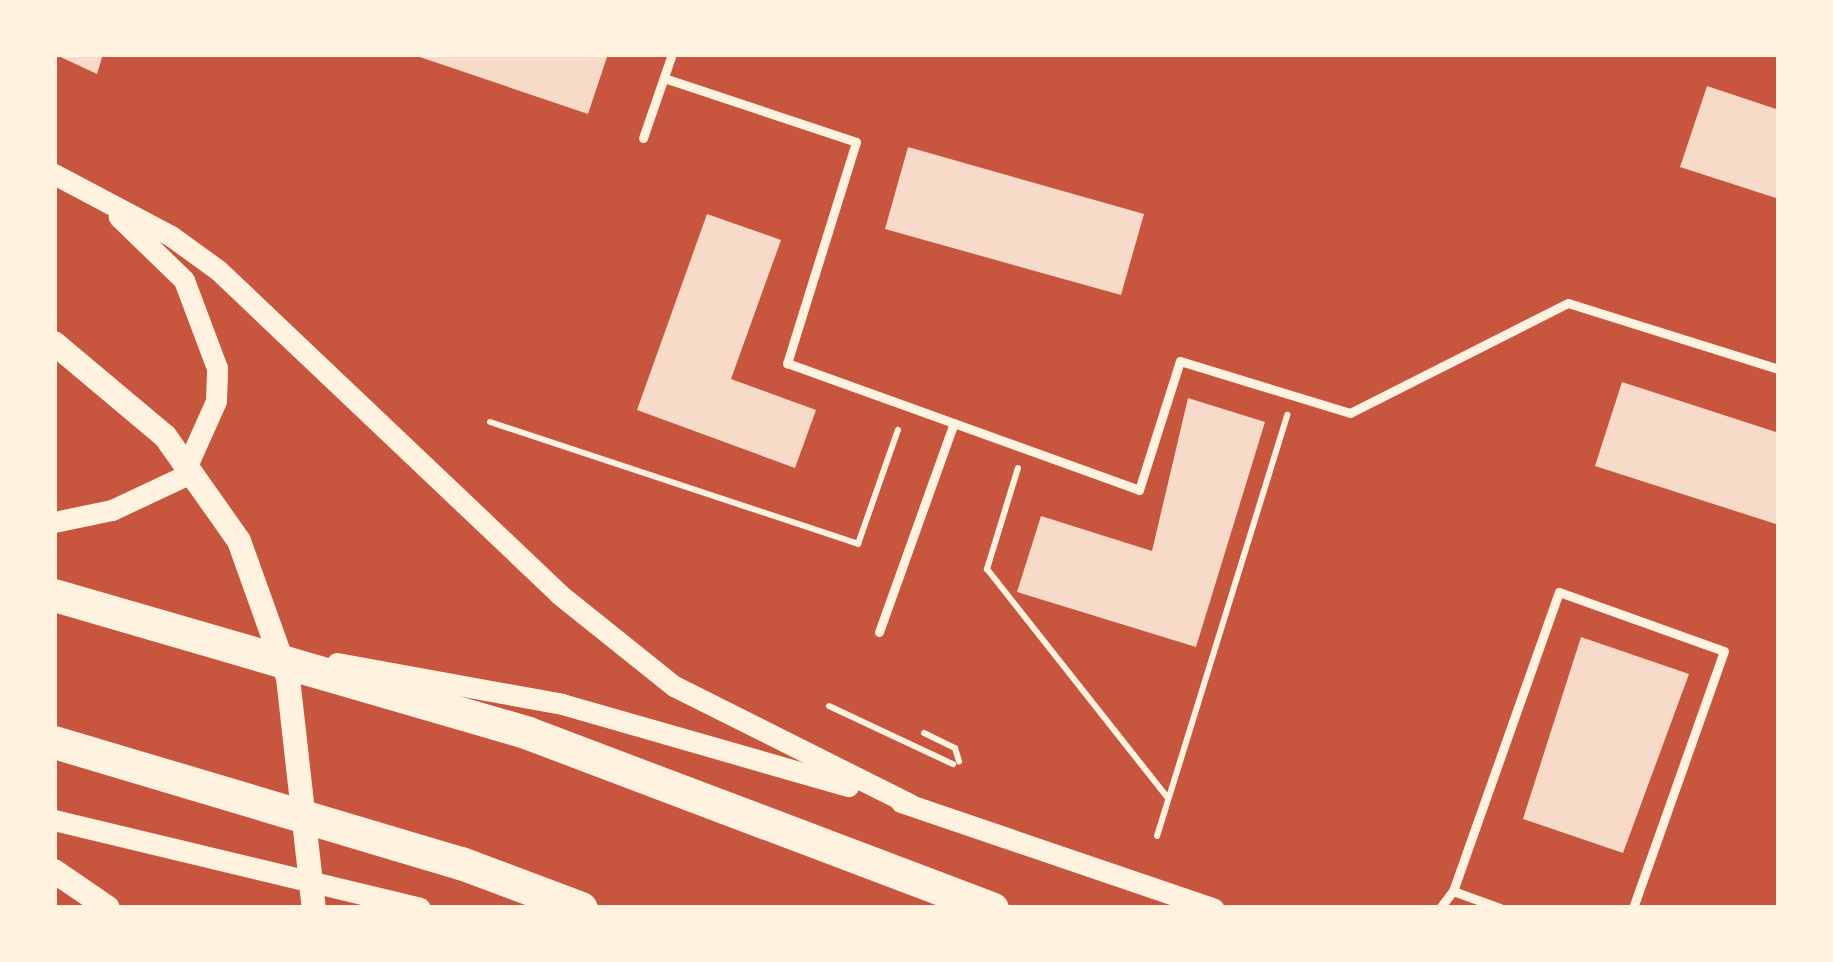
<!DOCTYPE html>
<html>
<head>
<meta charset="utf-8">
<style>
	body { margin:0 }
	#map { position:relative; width:1833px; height:962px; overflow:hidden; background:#c8553d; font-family:"Source Sans 3",sans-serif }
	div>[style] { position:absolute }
	.building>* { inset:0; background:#f7dbc8 }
	.path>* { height:6px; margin:-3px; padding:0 3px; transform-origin:3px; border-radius:3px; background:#fff3e0 }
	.service>* { height:9px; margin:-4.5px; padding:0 4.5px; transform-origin:4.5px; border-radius:4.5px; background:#fff3e0 }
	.tertiary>* { height:21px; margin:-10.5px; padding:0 10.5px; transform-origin:10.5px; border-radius:10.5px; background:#fff3e0 }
	.secondary>* { height:24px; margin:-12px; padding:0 12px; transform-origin:12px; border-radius:12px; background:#fff3e0 }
	.trunk>* { height:33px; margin:-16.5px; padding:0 16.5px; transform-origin:16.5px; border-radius:16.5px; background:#fff3e0 }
	span { translate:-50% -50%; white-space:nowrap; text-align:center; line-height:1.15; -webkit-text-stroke:9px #fff3e0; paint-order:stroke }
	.frame { position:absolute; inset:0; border:57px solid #fff3e0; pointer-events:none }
</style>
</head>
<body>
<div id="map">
	<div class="building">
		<i style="clip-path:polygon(54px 54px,103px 54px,97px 74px)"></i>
		<i style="clip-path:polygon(411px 54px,608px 54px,588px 114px)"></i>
		<i style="clip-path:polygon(1707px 86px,1779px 110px,1779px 199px,1680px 167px)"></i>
		<i style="clip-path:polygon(908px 147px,1144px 214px,1121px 295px,885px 229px)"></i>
		<i style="clip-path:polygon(707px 214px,781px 240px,731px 379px,816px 410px,795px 468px,637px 410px)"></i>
		<i style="clip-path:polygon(1622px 382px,1779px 433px,1779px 525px,1595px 466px)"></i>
		<i style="clip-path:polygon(1188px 398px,1265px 422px,1196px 647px,1017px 592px,1041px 516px,1152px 551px)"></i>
		<i style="clip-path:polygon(1581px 637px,1689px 674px,1623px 853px,1523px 819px)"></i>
	</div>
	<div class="path">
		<i style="left:490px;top:422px;width:388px;rotate:18.3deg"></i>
		<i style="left:858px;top:544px;width:121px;rotate:-70.7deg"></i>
		<i style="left:1018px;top:468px;width:106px;rotate:107.1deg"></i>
		<i style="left:987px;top:569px;width:292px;rotate:51.7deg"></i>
		<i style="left:829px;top:706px;width:137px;rotate:25.1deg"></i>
		<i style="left:924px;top:733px;width:34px;rotate:26deg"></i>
		<i style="left:955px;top:748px;width:14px;rotate:73deg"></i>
		<i style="left:1157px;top:836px;width:441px;rotate:-72.8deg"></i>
	</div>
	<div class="service">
		<i style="left:664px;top:78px;width:202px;rotate:18.4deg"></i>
		<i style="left:856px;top:142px;width:232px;rotate:107.3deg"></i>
		<i style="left:787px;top:363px;width:374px;rotate:19.8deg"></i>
		<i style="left:1139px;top:490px;width:135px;rotate:-72.4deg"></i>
		<i style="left:1180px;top:361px;width:178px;rotate:17deg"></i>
		<i style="left:1350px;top:413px;width:244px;rotate:-26.8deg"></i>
		<i style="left:1568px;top:303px;width:221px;rotate:17.4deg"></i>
		<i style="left:643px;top:138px;width:89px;rotate:-71deg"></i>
		<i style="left:879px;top:632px;width:222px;rotate:-70.3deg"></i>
		<i style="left:1453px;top:891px;width:317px;rotate:-70.5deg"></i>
		<i style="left:1559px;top:592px;width:175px;rotate:19.7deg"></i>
		<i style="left:1724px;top:651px;width:273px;rotate:109.5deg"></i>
		<i style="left:1440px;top:908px;width:21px;rotate:-53deg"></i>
		<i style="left:1453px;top:891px;width:50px;rotate:19.9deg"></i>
	</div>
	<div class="tertiary">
		<i style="left:54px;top:174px;width:132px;rotate:27.9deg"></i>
		<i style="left:171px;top:236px;width:58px;rotate:35.9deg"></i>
		<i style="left:218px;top:270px;width:470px;rotate:43.5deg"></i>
		<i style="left:559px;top:594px;width:147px;rotate:38.7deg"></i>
		<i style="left:674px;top:686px;width:264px;rotate:26.6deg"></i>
		<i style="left:54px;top:522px;width:59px;rotate:-11.7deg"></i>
		<i style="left:112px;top:510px;width:77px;rotate:-25.2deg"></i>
		<i style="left:182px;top:477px;width:83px;rotate:-65.9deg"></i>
		<i style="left:216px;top:401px;width:33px;rotate:-88deg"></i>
		<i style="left:217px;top:368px;width:94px;rotate:-110.6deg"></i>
		<i style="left:184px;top:280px;width:91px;rotate:-135.9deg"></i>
		<i style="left:337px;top:663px;width:229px;rotate:10.3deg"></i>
		<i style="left:562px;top:704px;width:298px;rotate:16deg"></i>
		<i style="left:901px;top:802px;width:330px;rotate:18.8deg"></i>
		<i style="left:54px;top:820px;width:376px;rotate:13.5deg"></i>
	</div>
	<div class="secondary">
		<i style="left:54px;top:343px;width:145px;rotate:40deg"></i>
		<i style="left:165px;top:436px;width:128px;rotate:54.8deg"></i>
		<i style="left:239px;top:541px;width:145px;rotate:70.3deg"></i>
		<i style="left:288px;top:678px;width:231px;rotate:83.6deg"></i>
		<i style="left:54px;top:871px;width:65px;rotate:34.4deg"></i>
	</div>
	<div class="trunk">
		<i style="left:54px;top:595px;width:494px;rotate:16.2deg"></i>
		<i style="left:528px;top:733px;width:496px;rotate:20.7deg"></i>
		<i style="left:54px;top:742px;width:425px;rotate:16.6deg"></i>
		<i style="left:461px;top:863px;width:128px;rotate:20.6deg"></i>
	</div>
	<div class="frame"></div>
</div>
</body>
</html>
